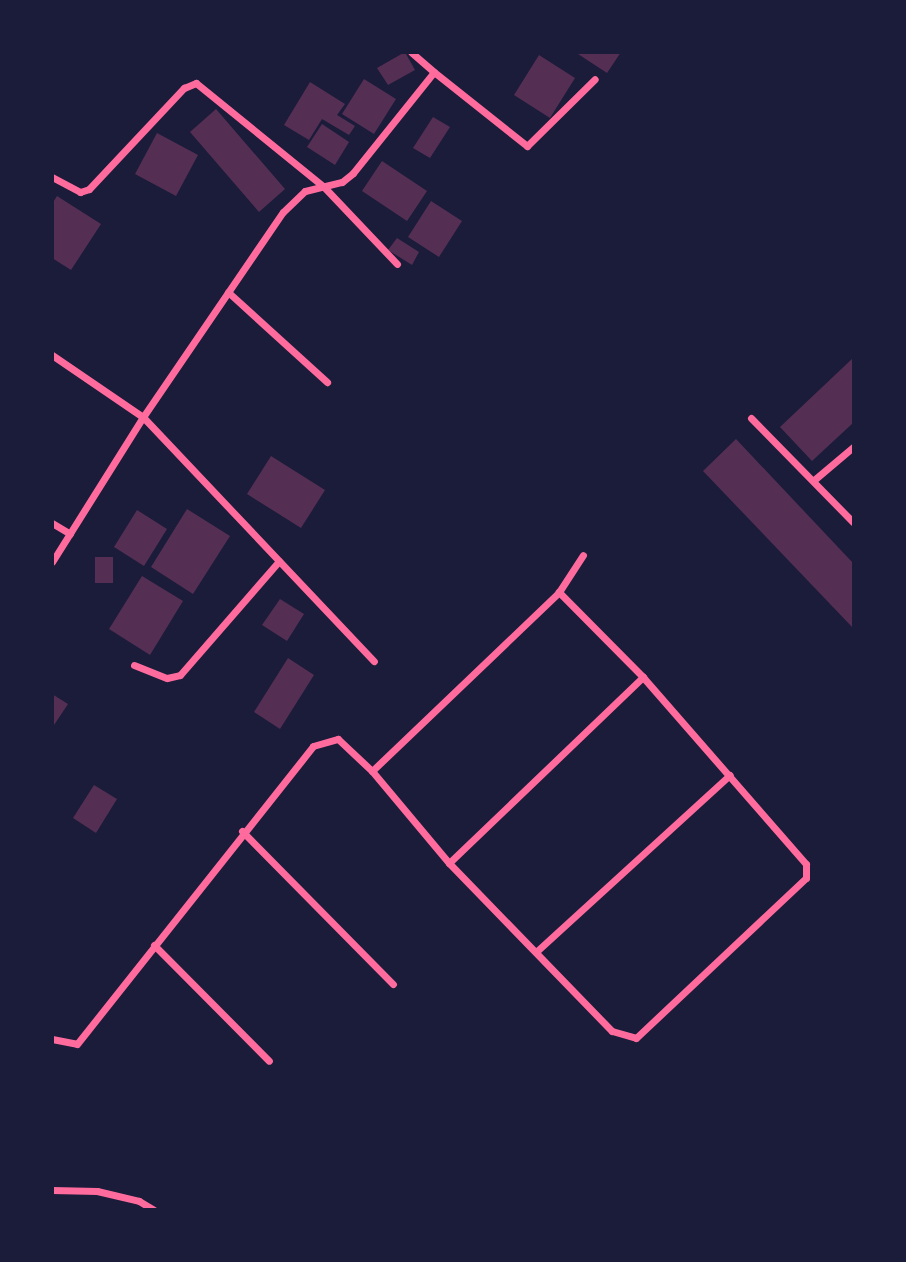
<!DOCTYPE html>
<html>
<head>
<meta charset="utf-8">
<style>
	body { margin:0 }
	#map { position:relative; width:906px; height:1262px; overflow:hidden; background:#1b1b3a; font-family:Lora,serif }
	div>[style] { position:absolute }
	.building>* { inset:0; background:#542f53 }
	.minor>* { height:7px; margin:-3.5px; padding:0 3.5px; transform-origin:3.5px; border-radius:3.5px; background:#ff6b9d }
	span { translate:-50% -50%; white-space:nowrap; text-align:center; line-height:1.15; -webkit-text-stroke:5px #1b1b3a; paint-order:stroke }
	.frame { position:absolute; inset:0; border:54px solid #1b1b3a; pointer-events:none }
</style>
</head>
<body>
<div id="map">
	<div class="building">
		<i style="clip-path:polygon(405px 52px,415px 70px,388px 85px,377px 68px)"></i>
		<i style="clip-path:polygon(575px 52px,621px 52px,607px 73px)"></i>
		<i style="clip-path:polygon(539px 55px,575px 78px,550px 118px,514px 95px)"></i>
		<i style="clip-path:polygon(364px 79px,396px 99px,374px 134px,342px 114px)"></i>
		<i style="clip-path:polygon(310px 82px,345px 104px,337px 115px,355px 126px,349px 135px,322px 119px,309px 140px,284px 125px)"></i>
		<i style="clip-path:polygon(216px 109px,285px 189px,259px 212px,190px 132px)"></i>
		<i style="clip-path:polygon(433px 117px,450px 127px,430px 158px,413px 148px)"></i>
		<i style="clip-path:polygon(322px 124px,349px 142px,335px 165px,307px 147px)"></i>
		<i style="clip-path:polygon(157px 133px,198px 155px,176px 196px,135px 174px)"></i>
		<i style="clip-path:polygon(382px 161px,427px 191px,407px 221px,362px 191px)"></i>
		<i style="clip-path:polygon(57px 196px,101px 224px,71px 270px,52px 258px,52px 204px)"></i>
		<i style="clip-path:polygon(431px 201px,462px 221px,439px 257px,408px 237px)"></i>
		<i style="clip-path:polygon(397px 238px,419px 252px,412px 265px,388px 250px)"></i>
		<i style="clip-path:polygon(853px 358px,853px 423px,812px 461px,780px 427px)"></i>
		<i style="clip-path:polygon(736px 439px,853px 563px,853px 628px,703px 471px)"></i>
		<i style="clip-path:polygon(271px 456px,325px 490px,301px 528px,247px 494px)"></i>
		<i style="clip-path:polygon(187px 509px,230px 536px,193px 594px,151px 567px)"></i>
		<i style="clip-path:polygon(137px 510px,167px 529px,144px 566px,114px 547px)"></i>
		<i style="clip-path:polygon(95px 557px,113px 557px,113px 583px,95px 583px)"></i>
		<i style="clip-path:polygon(142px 576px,183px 601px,150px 655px,109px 629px)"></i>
		<i style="clip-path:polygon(280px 599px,304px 614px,287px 641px,262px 625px)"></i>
		<i style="clip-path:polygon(288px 658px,314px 675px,280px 729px,254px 712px)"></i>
		<i style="clip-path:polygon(52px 694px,68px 704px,52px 728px)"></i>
		<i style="clip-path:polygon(94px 785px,117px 799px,96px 833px,73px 818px)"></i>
	</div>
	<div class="minor">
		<i style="left:434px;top:72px;width:119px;rotate:38.5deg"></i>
		<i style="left:527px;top:146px;width:95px;rotate:-44.6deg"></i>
		<i style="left:52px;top:177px;width:32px;rotate:28deg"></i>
		<i style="left:80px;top:192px;width:9px;rotate:-18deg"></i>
		<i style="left:89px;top:189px;width:139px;rotate:-46.8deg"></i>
		<i style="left:184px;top:88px;width:13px;rotate:-23deg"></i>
		<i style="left:196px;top:83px;width:165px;rotate:39.1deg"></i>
		<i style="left:324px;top:187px;width:106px;rotate:46.5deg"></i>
		<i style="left:228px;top:292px;width:134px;rotate:42.3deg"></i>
		<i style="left:52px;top:355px;width:110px;rotate:34.3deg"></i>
		<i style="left:143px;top:417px;width:336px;rotate:46.6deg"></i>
		<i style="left:751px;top:418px;width:146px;rotate:45.6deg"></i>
		<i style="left:814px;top:480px;width:51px;rotate:-40.2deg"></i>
		<i style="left:52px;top:523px;width:21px;rotate:31deg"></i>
		<i style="left:52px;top:562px;width:171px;rotate:-57.9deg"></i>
		<i style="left:143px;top:417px;width:248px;rotate:-55.7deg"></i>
		<i style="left:283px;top:212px;width:30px;rotate:-44deg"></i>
		<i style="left:305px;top:191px;width:38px;rotate:-14deg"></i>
		<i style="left:342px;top:182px;width:14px;rotate:-39deg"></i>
		<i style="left:353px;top:173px;width:129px;rotate:-51.3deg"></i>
		<i style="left:434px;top:72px;width:30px;rotate:-139deg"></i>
		<i style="left:134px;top:665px;width:35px;rotate:22deg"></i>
		<i style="left:167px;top:678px;width:13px;rotate:-13deg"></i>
		<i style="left:180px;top:675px;width:151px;rotate:-49deg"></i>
		<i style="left:372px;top:771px;width:259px;rotate:-43.7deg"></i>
		<i style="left:559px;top:592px;width:44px;rotate:-57deg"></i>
		<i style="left:242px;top:831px;width:215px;rotate:45.4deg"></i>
		<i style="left:449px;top:863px;width:269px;rotate:-43.8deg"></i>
		<i style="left:154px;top:945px;width:163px;rotate:45.2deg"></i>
		<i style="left:537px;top:951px;width:261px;rotate:-42.4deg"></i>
		<i style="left:52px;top:1039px;width:25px;rotate:11deg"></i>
		<i style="left:77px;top:1044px;width:380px;rotate:-51.6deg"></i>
		<i style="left:313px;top:746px;width:26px;rotate:-16deg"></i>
		<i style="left:338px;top:739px;width:47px;rotate:43.3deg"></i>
		<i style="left:372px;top:771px;width:120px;rotate:50.1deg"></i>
		<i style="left:449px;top:863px;width:234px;rotate:45.9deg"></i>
		<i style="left:612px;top:1031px;width:25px;rotate:16deg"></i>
		<i style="left:636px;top:1038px;width:233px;rotate:-43.3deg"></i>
		<i style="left:806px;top:878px;width:14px;rotate:-90deg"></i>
		<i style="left:806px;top:864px;width:248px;rotate:-131.1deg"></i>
		<i style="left:643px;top:677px;width:120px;rotate:-134.7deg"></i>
		<i style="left:52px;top:1190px;width:45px;rotate:1.3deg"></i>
		<i style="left:97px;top:1191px;width:43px;rotate:13.4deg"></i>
		<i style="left:139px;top:1201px;width:17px;rotate:31deg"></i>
	</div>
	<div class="frame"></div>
</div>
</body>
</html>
